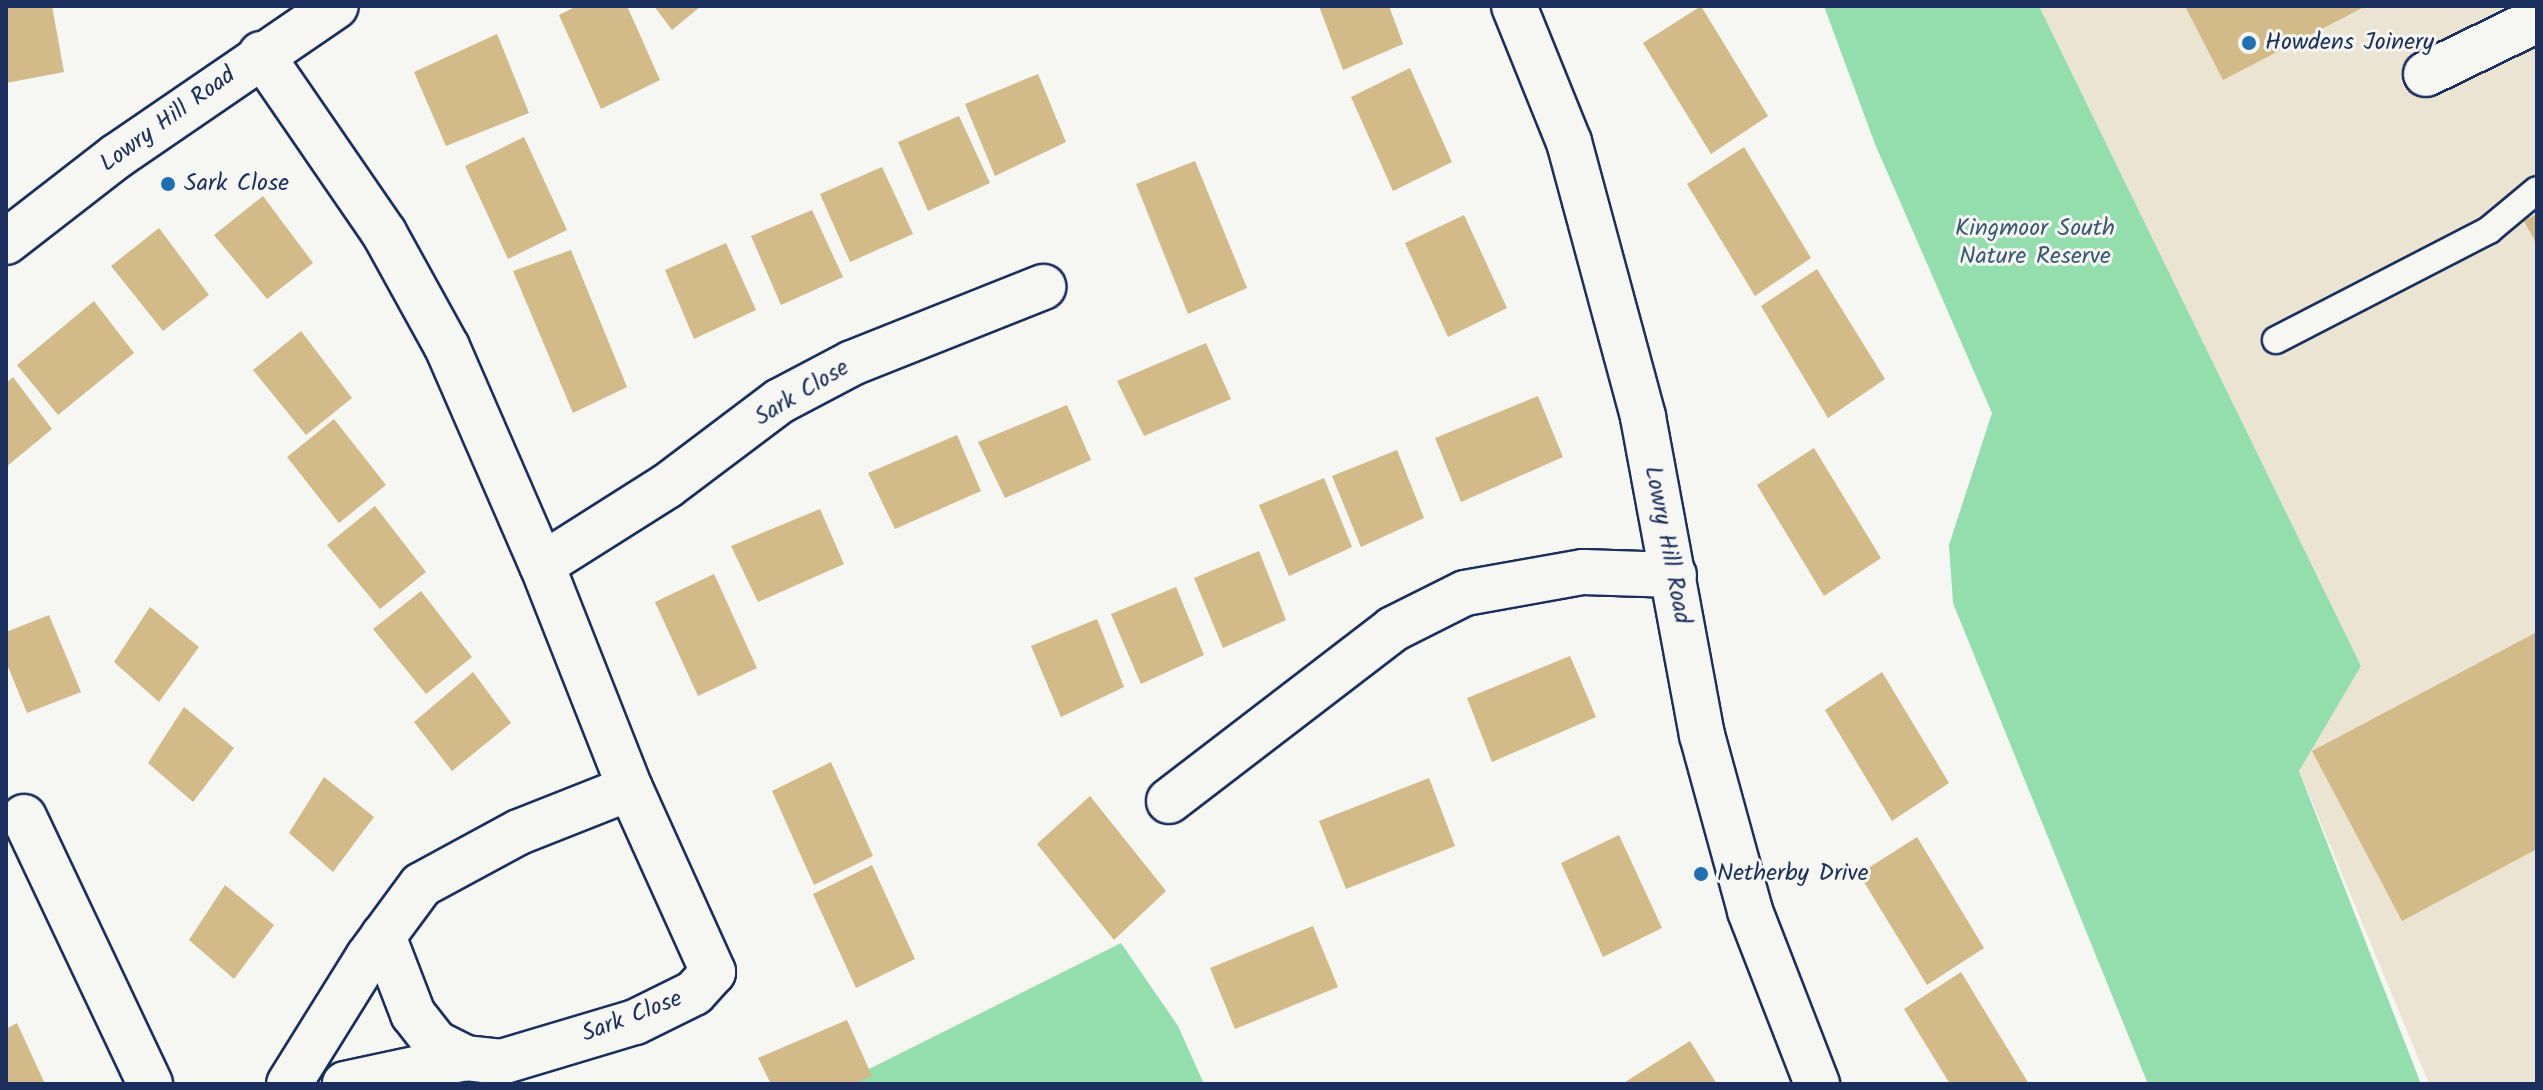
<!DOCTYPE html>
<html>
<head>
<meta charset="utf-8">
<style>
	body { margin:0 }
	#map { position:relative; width:2543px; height:1090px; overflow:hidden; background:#f6f6f2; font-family:Kalam,sans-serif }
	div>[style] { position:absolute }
	.built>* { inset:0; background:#ece4d2 }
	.green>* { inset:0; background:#94ddad }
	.building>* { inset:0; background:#d3ba89 }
	.roads { filter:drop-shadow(2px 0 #1b2f5e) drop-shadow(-2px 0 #1b2f5e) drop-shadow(0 2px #1b2f5e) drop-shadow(0 -2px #1b2f5e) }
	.service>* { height:26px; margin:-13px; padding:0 13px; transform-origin:13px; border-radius:13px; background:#f6f6f2 }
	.minor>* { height:44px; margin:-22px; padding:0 22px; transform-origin:22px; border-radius:22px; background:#f6f6f2 }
	.dots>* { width:22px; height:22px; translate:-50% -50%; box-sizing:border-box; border:4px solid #f6f6f2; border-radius:50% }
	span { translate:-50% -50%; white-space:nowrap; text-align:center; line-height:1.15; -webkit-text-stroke:6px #f6f6f2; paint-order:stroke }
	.poi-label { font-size:24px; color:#1b2f5e }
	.left { translate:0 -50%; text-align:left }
	.street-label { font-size:24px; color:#1b2f5e }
	.park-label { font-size:24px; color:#395a72 }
	.frame { position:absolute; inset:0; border:8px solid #1b2f5e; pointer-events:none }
</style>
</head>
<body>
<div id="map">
	<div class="built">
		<i style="clip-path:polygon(2039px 6px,2537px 6px,2537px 1084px,2429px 1084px,2299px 770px,2361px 666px)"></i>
	</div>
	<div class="green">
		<i style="clip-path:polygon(1824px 6px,2039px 6px,2361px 666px,2299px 771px,2421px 1084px,2148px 1084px,1953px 603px,1949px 545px,1992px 413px,1875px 144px)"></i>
		<i style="clip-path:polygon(1121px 943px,1178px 1026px,1204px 1084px,839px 1084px)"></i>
	</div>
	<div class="building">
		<i style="clip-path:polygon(6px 6px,52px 6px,64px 72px,6px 83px)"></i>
		<i style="clip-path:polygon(577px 6px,627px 6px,660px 80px,601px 109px,559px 15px)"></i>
		<i style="clip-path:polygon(654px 6px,701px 6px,672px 30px)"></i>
		<i style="clip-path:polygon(1319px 6px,1389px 6px,1403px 44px,1343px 70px)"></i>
		<i style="clip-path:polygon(1701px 6px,1768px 116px,1711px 154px,1643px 43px)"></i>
		<i style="clip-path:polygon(2185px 6px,2366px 6px,2223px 80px)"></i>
		<i style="clip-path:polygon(497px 34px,529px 113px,446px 146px,414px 72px)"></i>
		<i style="clip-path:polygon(1410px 68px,1452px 162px,1393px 191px,1351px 97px)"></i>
		<i style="clip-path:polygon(1038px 74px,1066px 142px,995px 176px,965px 104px)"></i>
		<i style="clip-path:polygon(959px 116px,990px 183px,928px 211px,898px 142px)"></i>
		<i style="clip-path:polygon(524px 137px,567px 230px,508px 259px,465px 166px)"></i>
		<i style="clip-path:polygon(1744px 147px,1811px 258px,1755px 296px,1687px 184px)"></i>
		<i style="clip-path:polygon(1195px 161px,1247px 288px,1188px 314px,1136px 184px)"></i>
		<i style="clip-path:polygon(882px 167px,913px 234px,850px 262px,820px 194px)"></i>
		<i style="clip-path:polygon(263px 196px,313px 263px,267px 299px,214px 235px)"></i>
		<i style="clip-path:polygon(812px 210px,843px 277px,781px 305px,751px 236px)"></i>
		<i style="clip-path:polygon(2537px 214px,2537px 245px,2524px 221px)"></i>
		<i style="clip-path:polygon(1464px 215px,1507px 308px,1448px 337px,1405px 243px)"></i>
		<i style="clip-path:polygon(159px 228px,209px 295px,163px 331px,111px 266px)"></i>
		<i style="clip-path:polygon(726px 243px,756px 310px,694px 339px,665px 270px)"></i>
		<i style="clip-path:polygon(571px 250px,627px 387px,573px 413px,513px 271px)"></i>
		<i style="clip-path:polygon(1817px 269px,1885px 379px,1828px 418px,1761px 306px)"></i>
		<i style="clip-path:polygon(94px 301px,134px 353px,58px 415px,17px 365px)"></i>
		<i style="clip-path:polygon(301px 331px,352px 398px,306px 435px,253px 370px)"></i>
		<i style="clip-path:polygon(1206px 343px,1231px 399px,1144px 436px,1117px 381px)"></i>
		<i style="clip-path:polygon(13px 377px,52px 429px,6px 467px,6px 383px)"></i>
		<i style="clip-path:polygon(1538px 396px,1563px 457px,1461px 502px,1435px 438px)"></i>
		<i style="clip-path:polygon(1067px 405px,1091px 460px,1005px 498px,978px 442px)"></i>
		<i style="clip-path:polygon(334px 419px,386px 485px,339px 523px,287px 457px)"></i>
		<i style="clip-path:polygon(957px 435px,981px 491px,895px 529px,868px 473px)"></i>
		<i style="clip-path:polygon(1814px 448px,1881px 558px,1824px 596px,1757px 485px)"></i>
		<i style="clip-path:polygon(1397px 450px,1424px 518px,1361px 547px,1332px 476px)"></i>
		<i style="clip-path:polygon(1324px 478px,1352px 547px,1289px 576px,1259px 505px)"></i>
		<i style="clip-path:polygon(375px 506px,426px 572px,380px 609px,327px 545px)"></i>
		<i style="clip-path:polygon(820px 509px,844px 564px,758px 602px,731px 546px)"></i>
		<i style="clip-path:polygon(1259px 551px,1286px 620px,1223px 648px,1194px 578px)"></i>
		<i style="clip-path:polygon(714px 574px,757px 668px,698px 696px,655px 602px)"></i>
		<i style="clip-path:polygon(1176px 587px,1204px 655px,1141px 684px,1111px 614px)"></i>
		<i style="clip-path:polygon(421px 591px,472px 657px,426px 694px,373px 629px)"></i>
		<i style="clip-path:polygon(150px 607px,199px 647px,159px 702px,114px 662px)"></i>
		<i style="clip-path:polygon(49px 615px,81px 692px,27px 713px,6px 662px,6px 632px)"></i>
		<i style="clip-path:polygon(1097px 619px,1124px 687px,1061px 717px,1031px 646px)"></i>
		<i style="clip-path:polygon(2537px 632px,2537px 849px,2402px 921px,2312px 751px)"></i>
		<i style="clip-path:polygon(1570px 656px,1596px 717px,1492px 762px,1467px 698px)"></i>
		<i style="clip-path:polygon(473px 672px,511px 723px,452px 771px,414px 722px)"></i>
		<i style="clip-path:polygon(1882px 672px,1949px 783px,1892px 821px,1825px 710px)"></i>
		<i style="clip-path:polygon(184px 707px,234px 748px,193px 802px,148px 763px)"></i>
		<i style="clip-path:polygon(831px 762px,873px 856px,814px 885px,772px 791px)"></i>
		<i style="clip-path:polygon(324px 777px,374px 817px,333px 872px,289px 833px)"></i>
		<i style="clip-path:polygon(1429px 778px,1455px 846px,1346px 889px,1319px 821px)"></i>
		<i style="clip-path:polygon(1090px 796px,1166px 891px,1114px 940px,1037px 844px)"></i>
		<i style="clip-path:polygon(1619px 835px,1662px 928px,1603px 957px,1561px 863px)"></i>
		<i style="clip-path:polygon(1917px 837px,1984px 948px,1927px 985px,1859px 874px)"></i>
		<i style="clip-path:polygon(872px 865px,915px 959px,856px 988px,813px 894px)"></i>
		<i style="clip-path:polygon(225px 885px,274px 925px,234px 979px,189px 940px)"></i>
		<i style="clip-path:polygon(1313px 926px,1338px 987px,1235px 1029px,1210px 968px)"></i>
		<i style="clip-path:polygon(1961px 972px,2029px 1084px,1950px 1084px,1904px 1009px)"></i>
		<i style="clip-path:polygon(847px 1020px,872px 1076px,853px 1084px,771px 1084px,758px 1058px)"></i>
		<i style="clip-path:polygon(17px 1023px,45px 1084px,6px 1084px,6px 1029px)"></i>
		<i style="clip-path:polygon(1690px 1041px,1717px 1084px,1622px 1084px,1641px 1072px)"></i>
	</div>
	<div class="roads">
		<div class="service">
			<i style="left:2276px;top:340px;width:240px;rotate:-27.3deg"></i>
			<i style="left:2489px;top:230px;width:62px;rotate:-39.8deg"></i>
		</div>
		<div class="minor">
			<i style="left:1514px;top:6px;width:147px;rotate:68deg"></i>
			<i style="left:1569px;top:142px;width:285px;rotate:74.9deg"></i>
			<i style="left:1643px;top:417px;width:323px;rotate:79.5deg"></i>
			<i style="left:1702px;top:735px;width:182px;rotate:74.7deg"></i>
			<i style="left:1750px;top:911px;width:186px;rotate:68.8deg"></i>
			<i style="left:261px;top:54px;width:217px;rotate:55.5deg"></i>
			<i style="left:384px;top:233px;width:130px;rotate:61.1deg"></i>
			<i style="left:447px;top:347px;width:238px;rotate:66.5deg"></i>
			<i style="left:542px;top:565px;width:240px;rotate:68.5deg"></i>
			<i style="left:630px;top:788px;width:202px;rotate:65.7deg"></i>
			<i style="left:713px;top:972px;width:28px;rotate:132deg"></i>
			<i style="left:694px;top:993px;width:66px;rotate:153.8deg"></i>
			<i style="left:635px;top:1022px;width:139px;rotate:163.3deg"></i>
			<i style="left:502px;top:1062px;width:36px;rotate:-174deg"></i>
			<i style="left:466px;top:1058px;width:124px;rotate:167.9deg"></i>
			<i style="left:2426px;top:74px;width:123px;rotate:-25.9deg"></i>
			<i style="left:6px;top:242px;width:140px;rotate:-37.8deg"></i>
			<i style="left:117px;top:156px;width:265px;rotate:-34.4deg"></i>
			<i style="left:542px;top:565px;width:148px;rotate:-32.3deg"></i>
			<i style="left:667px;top:486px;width:141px;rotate:-37deg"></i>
			<i style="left:780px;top:401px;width:81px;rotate:-27.8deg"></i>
			<i style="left:852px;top:363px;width:206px;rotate:-21.7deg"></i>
			<i style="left:1169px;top:801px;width:282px;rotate:-37.5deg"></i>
			<i style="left:1393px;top:629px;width:80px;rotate:-26.6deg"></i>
			<i style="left:1465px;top:593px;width:120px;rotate:-10.1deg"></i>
			<i style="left:1583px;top:572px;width:91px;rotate:1.9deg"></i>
			<i style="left:24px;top:817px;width:295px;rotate:64.7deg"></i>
			<i style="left:383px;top:936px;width:84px;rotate:69deg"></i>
			<i style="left:413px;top:1014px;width:37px;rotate:52deg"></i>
			<i style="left:436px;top:1043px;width:34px;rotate:27deg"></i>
			<i style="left:289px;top:1084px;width:150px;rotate:-58.1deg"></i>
			<i style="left:368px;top:957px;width:89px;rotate:-53.6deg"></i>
			<i style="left:421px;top:885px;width:111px;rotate:-28.4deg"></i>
			<i style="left:519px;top:832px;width:119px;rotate:-21.6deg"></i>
		</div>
	</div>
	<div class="dots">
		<i style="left:2249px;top:43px;background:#1f6fb2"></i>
		<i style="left:168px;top:184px;background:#1f6fb2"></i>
		<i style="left:1701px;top:874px;background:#1f6fb2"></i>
	</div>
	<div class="poi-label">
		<span class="left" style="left:2265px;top:43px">Howdens Joinery</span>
		<span class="left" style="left:184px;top:184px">Sark Close</span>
		<span class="left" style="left:1717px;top:874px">Netherby Drive</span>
	</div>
	<div class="street-label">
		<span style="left:168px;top:120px;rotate:-36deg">Lowry Hill Road</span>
		<span style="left:802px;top:393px;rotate:-31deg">Sark Close</span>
		<span style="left:1667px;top:545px;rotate:79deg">Lowry Hill Road</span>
		<span style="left:632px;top:1017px;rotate:-21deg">Sark Close</span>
	</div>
	<div class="park-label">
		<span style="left:2035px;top:243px">Kingmoor South<br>Nature Reserve</span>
	</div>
	<div class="frame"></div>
</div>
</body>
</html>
